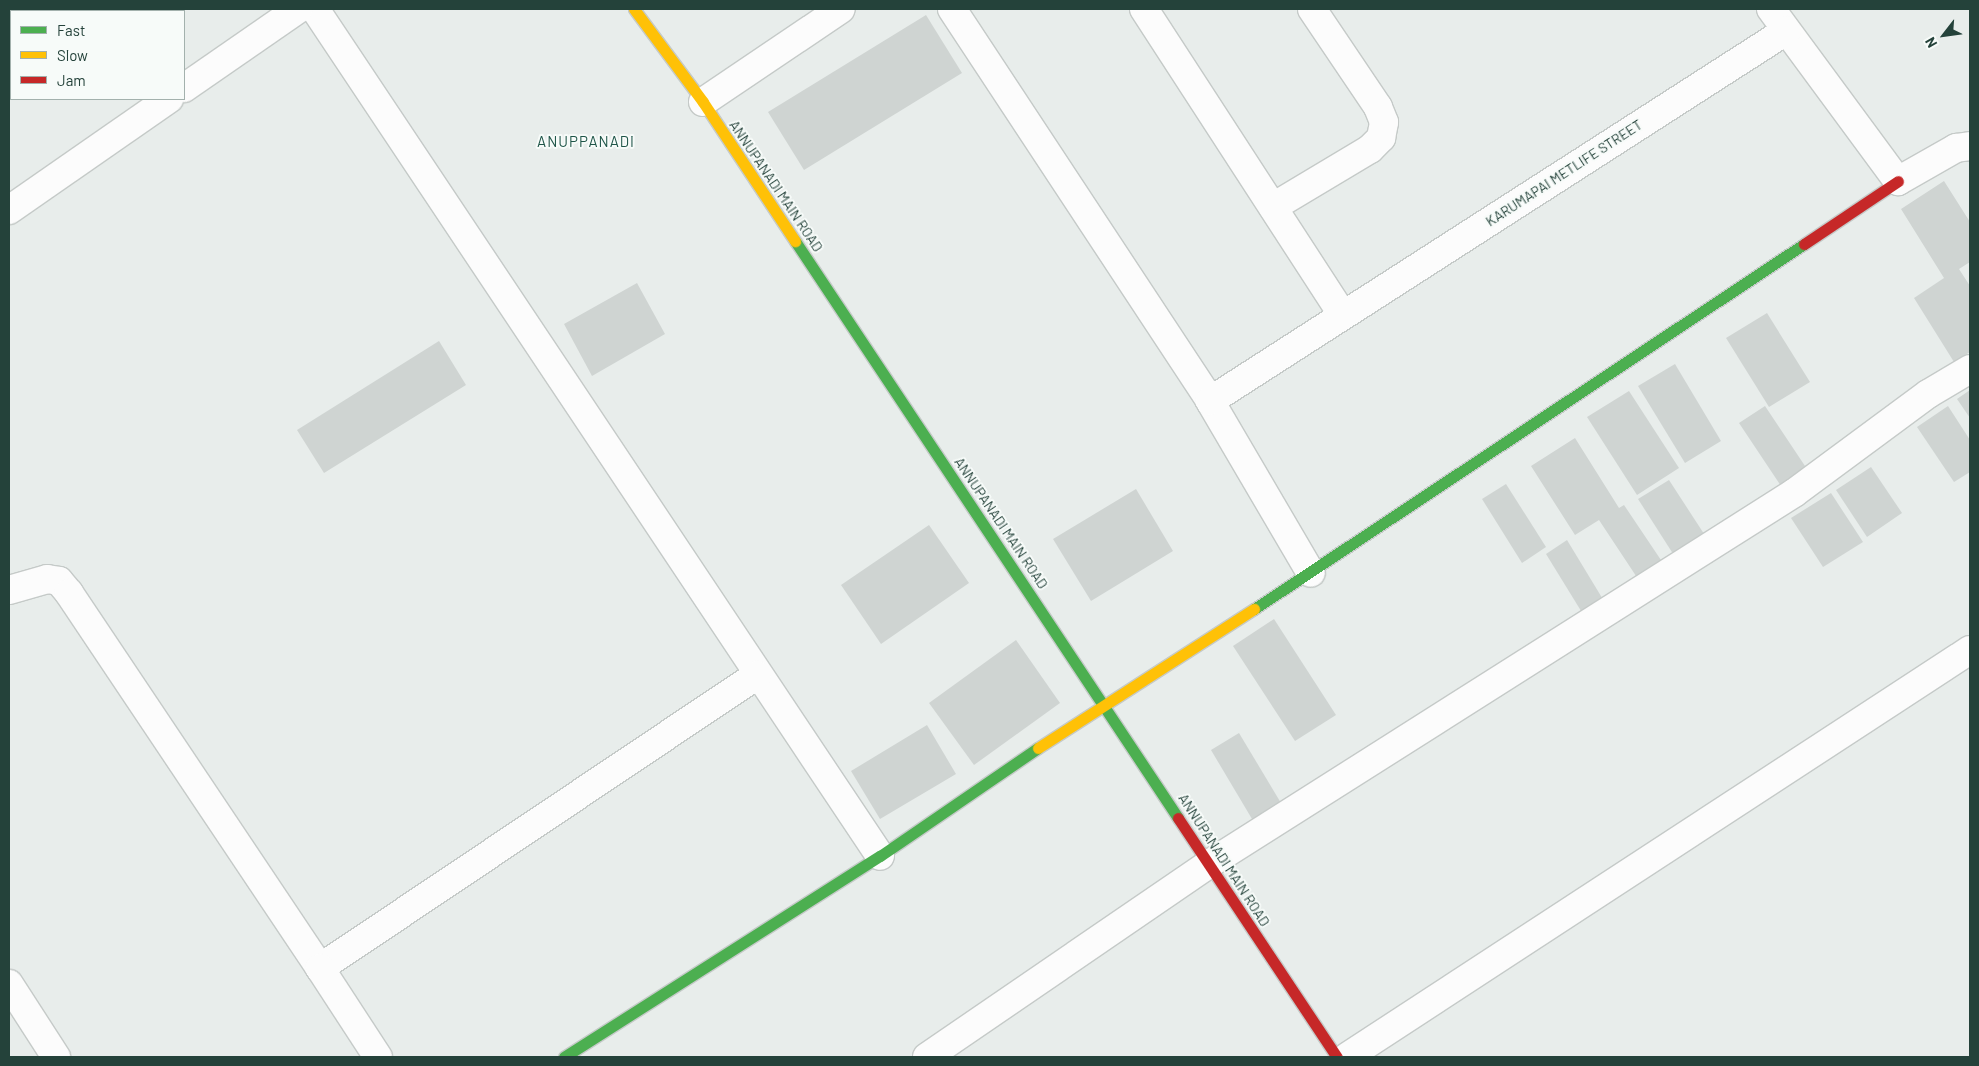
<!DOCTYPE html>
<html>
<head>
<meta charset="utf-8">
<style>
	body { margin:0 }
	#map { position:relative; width:1979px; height:1066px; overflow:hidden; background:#e8edeb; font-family:Barlow,sans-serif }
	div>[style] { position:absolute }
	.building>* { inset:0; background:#cfd4d2 }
	.roads { filter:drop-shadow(1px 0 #c5cac8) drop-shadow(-1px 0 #c5cac8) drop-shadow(0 1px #c5cac8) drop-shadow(0 -1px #c5cac8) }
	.street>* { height:28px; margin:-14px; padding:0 14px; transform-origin:14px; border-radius:14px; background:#fcfcfc }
	.fast>* { height:11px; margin:-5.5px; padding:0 5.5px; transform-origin:5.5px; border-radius:5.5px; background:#4caf50 }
	.slow>* { height:11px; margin:-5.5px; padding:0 5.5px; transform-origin:5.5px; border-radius:5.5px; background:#ffc107 }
	.jam>* { height:11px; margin:-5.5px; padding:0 5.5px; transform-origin:5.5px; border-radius:5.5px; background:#c62828 }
	span { translate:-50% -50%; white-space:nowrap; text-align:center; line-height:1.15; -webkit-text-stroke:4px #f7fbf9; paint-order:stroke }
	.street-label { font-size:14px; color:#24423a }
	.neighbourhood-label { font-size:15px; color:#1f5548; letter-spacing:1px }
	.frame { position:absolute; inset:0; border:10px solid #24423a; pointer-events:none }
	.legend { position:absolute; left:10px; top:10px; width:175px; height:90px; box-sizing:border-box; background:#f7fbf9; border:1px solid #a3b1ad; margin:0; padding:6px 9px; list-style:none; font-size:15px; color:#24423a }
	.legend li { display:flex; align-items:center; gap:10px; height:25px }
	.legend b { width:25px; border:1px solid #a3b1ad }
	.north { position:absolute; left:1919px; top:10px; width:50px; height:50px; -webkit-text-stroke:4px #f7fbf9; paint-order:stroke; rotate:240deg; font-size:14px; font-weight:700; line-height:20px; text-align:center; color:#24423a }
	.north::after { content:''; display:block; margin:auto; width:18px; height:22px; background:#24423a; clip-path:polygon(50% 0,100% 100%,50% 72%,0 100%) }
</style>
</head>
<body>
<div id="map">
	<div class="building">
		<i style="clip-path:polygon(926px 15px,962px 73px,804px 170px,768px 112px)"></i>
		<i style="clip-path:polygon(1944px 181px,1970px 222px,1970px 262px,1959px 269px,1970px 286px,1970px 352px,1954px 362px,1914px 298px,1944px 278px,1901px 209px)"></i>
		<i style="clip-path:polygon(637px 283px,665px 334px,592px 376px,564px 324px)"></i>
		<i style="clip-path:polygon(1767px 313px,1810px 382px,1769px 407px,1726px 338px)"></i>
		<i style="clip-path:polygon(439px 341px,466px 385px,324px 473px,297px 430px)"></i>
		<i style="clip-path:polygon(1675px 364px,1721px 441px,1685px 463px,1638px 386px)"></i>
		<i style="clip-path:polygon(1970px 390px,1970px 418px,1957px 399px)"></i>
		<i style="clip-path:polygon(1629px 391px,1679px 468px,1637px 495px,1587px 417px)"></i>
		<i style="clip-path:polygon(1765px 406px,1807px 469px,1781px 486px,1739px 423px)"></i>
		<i style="clip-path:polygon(1948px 406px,1970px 440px,1970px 472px,1954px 482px,1917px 427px)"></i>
		<i style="clip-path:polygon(1575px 438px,1619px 508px,1624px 505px,1667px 569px,1642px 585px,1599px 520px,1575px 535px,1531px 466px)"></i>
		<i style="clip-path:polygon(1871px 467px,1902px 513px,1867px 537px,1836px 490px)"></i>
		<i style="clip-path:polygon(1669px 480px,1708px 540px,1677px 560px,1638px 499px)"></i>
		<i style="clip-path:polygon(1506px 484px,1546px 547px,1522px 563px,1482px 499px)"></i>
		<i style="clip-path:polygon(1136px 489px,1173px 551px,1091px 601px,1053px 539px)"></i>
		<i style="clip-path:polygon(1831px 493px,1863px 542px,1823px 567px,1791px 518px)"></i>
		<i style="clip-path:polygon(929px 525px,969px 583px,881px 644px,841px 585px)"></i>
		<i style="clip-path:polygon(1567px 540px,1607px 606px,1586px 619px,1546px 554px)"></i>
		<i style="clip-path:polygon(1274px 619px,1336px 715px,1295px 741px,1233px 646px)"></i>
		<i style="clip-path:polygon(1016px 640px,1060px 703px,974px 765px,929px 703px)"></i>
		<i style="clip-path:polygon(927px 725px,956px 774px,880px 819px,851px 771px)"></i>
		<i style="clip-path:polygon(1239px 733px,1284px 808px,1255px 824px,1211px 750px)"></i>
	</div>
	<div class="roads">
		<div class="street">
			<i style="left:315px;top:9px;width:1018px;rotate:56.29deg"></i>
			<i style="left:952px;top:9px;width:469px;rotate:56.6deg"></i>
			<i style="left:1210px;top:401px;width:199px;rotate:59.6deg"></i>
			<i style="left:1144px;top:9px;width:365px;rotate:57deg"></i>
			<i style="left:1771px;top:9px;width:214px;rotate:53.6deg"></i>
			<i style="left:1898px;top:181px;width:67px;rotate:-29.6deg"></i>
			<i style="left:1956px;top:148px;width:14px;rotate:-8deg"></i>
			<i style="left:184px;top:88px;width:139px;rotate:-34.7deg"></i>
			<i style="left:703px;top:102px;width:166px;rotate:-34deg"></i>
			<i style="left:1273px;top:207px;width:113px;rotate:-30.9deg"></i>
			<i style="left:1370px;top:149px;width:16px;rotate:-45deg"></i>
			<i style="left:1381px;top:138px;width:16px;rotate:-79deg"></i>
			<i style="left:1384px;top:122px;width:16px;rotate:-112deg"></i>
			<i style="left:1378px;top:107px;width:118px;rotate:-124deg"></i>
			<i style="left:9px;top:210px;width:195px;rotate:-34.8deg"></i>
			<i style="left:1210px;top:401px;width:685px;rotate:-32.72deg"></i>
			<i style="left:9px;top:590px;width:40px;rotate:-16deg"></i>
			<i style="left:47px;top:579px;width:12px;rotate:9deg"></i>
			<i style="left:59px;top:581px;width:16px;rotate:50deg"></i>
			<i style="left:69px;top:593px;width:451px;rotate:56.2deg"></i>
			<i style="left:320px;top:968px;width:526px;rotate:-33.84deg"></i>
			<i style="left:320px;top:968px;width:106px;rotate:56.9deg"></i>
			<i style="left:9px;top:984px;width:87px;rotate:57.2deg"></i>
			<i style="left:927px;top:1057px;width:342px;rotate:-34.4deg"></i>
			<i style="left:1209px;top:864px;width:693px;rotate:-32.38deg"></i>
			<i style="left:1794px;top:493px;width:167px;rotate:-36.5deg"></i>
			<i style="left:1928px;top:394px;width:49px;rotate:-30.8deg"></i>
			<i style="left:1347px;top:1057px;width:744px;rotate:-33.16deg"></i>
		</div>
		<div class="fast">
			<i style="left:9px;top:24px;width:3px;rotate:-45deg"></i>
			<i style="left:795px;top:241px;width:693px;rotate:56.42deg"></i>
			<i style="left:1254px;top:609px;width:660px;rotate:-33.57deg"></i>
			<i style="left:564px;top:1057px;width:375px;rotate:-32.5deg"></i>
			<i style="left:880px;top:856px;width:191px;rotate:-34.4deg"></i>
		</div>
		<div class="slow">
			<i style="left:634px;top:9px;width:116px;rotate:53.4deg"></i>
			<i style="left:703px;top:102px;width:167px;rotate:56.5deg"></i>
			<i style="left:1038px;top:748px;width:257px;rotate:-32.8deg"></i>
		</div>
		<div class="jam">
			<i style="left:1804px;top:244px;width:113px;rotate:-33.8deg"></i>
			<i style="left:1178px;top:818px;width:287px;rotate:56.4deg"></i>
		</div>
	</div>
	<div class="street-label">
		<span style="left:1564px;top:173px;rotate:-33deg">KARUMAPAI METLIFE STREET</span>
		<span style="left:776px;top:186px;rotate:56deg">ANNUPANADI MAIN ROAD</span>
		<span style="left:1001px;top:523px;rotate:56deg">ANNUPANADI MAIN ROAD</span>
		<span style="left:1224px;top:860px;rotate:57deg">ANNUPANADI MAIN ROAD</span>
	</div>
	<div class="neighbourhood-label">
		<span style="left:586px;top:142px">ANUPPANADI</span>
	</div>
	<div class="frame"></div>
	<ul class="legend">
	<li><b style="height:6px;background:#4caf50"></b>Fast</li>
	<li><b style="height:6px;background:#ffc107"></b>Slow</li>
	<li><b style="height:6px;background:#c62828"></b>Jam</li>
	</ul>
	<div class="north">N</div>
</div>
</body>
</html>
